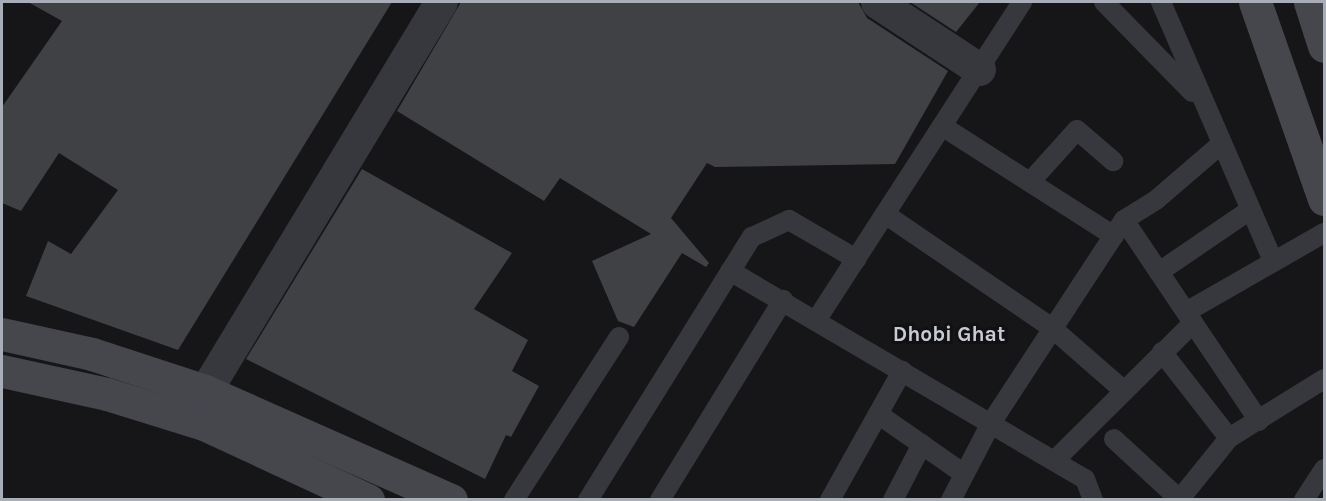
<!DOCTYPE html>
<html>
<head>
<meta charset="utf-8">
<style>
	body { margin:0 }
	#map { position:relative; width:1326px; height:501px; overflow:hidden; background:#161618; font-family:Karla,sans-serif }
	div>[style] { position:absolute }
	.building>* { inset:0; background:#404145 }
	.service>* { height:20px; margin:-10px; padding:0 10px; transform-origin:10px; border-radius:10px; background:#37383d }
	.minor>* { height:33px; margin:-16.5px; padding:0 16.5px; transform-origin:16.5px; border-radius:16.5px; background:#37383d }
	.secondary>* { height:33px; margin:-16.5px; padding:0 16.5px; transform-origin:16.5px; border-radius:16.5px; background:#45474d }
	span { translate:-50% -50%; white-space:nowrap; text-align:center; line-height:1.15; -webkit-text-stroke:6px #111113; paint-order:stroke }
	.neighbourhood-label { font-size:21px; color:#c9ccd4; font-weight:700 }
	.frame { position:absolute; inset:0; border:3px solid #a8adb8; pointer-events:none }
</style>
</head>
<body>
<div id="map">
	<div class="building">
		<i style="clip-path:polygon(28px 2px,392px 2px,178px 350px,26px 296px,48px 241px,71px 254px,118px 190px,59px 153px,21px 211px,2px 203px,2px 107px,62px 21px)"></i>
		<i style="clip-path:polygon(461px 2px,858px 2px,867px 18px,948px 71px,895px 164px,715px 167px,707px 163px,671px 218px,709px 263px,706px 267px,682px 253px,634px 327px,618px 321px,592px 261px,651px 234px,560px 178px,544px 201px,397px 111px)"></i>
		<i style="clip-path:polygon(910px 2px,980px 2px,956px 32px)"></i>
		<i style="clip-path:polygon(362px 169px,512px 253px,474px 309px,528px 340px,512px 371px,539px 386px,511px 437px,506px 435px,485px 479px,246px 359px)"></i>
	</div>
	<div class="service">
		<i style="left:1104px;top:2px;width:126px;rotate:45.6deg"></i>
		<i style="left:1161px;top:2px;width:282px;rotate:66.6deg"></i>
		<i style="left:942px;top:126px;width:204px;rotate:32.6deg"></i>
		<i style="left:1030px;top:182px;width:70px;rotate:-47.9deg"></i>
		<i style="left:1077px;top:130px;width:48px;rotate:40.7deg"></i>
		<i style="left:885px;top:214px;width:202px;rotate:34.3deg"></i>
		<i style="left:1052px;top:328px;width:93px;rotate:41.1deg"></i>
		<i style="left:1124px;top:220px;width:242px;rotate:56.1deg"></i>
		<i style="left:730px;top:271px;width:411px;rotate:30.4deg"></i>
		<i style="left:1085px;top:479px;width:22px;rotate:69deg"></i>
		<i style="left:1159px;top:272px;width:110px;rotate:-34.3deg"></i>
		<i style="left:1186px;top:312px;width:159px;rotate:-29.8deg"></i>
		<i style="left:817px;top:319px;width:378px;rotate:-57.1deg"></i>
		<i style="left:1162px;top:352px;width:109px;rotate:52.1deg"></i>
		<i style="left:878px;top:414px;width:105px;rotate:34.9deg"></i>
		<i style="left:1114px;top:439px;width:88px;rotate:42.7deg"></i>
		<i style="left:1054px;top:461px;width:196px;rotate:-44.8deg"></i>
		<i style="left:514px;top:500px;width:194px;rotate:-57.2deg"></i>
		<i style="left:588px;top:500px;width:310px;rotate:-58.1deg"></i>
		<i style="left:752px;top:237px;width:41px;rotate:-24.7deg"></i>
		<i style="left:789px;top:220px;width:78px;rotate:30.2deg"></i>
		<i style="left:660px;top:500px;width:235px;rotate:-58.4deg"></i>
		<i style="left:830px;top:500px;width:148px;rotate:-60.8deg"></i>
		<i style="left:893px;top:500px;width:63px;rotate:-62.6deg"></i>
		<i style="left:951px;top:500px;width:87px;rotate:-62.5deg"></i>
		<i style="left:991px;top:423px;width:243px;rotate:-56.8deg"></i>
		<i style="left:1124px;top:220px;width:38px;rotate:-32deg"></i>
		<i style="left:1156px;top:200px;width:84px;rotate:-40.7deg"></i>
		<i style="left:1179px;top:500px;width:80px;rotate:-51.1deg"></i>
		<i style="left:1229px;top:438px;width:112px;rotate:-31.8deg"></i>
		<i style="left:1304px;top:500px;width:37px;rotate:-57deg"></i>
	</div>
	<div class="minor">
		<i style="left:877px;top:2px;width:122px;rotate:33.3deg"></i>
		<i style="left:190px;top:416px;width:484px;rotate:-58.8deg"></i>
	</div>
	<div class="secondary">
		<i style="left:1255px;top:2px;width:209px;rotate:70.7deg"></i>
		<i style="left:1310px;top:2px;width:46px;rotate:72.3deg"></i>
		<i style="left:2px;top:334px;width:92px;rotate:12.5deg"></i>
		<i style="left:92px;top:354px;width:119px;rotate:18.1deg"></i>
		<i style="left:205px;top:391px;width:269px;rotate:23.9deg"></i>
		<i style="left:2px;top:371px;width:107px;rotate:12.4deg"></i>
		<i style="left:107px;top:394px;width:102px;rotate:17.2deg"></i>
		<i style="left:204px;top:424px;width:181px;rotate:24.9deg"></i>
	</div>
	<div class="neighbourhood-label">
		<span style="left:949px;top:334px">Dhobi Ghat</span>
	</div>
	<div class="frame"></div>
</div>
</body>
</html>
